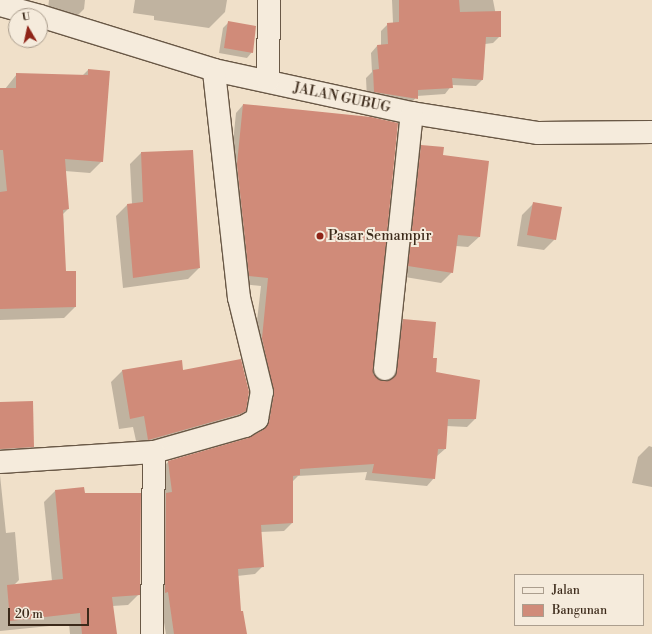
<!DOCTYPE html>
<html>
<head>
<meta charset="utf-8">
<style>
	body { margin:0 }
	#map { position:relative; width:652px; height:634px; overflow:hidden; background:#f0e0c9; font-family:"Libre Bodoni",serif }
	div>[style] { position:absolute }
	.shadow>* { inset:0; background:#0003 }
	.building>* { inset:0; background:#d08b79 }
	.roads { filter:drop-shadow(1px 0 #695846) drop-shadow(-1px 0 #695846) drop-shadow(0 1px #695846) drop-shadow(0 -1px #695846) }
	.minor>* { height:22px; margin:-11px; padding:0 11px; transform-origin:11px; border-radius:11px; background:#f5ebdc }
	.dots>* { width:11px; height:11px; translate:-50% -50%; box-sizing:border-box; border:2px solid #f5ebdc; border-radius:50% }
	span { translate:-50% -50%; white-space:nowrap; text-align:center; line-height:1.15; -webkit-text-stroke:4px #f5ebdc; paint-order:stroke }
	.street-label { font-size:14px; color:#3c2a1a }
	.poi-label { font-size:14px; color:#3c2a1a }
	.left { translate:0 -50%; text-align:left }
	.legend { position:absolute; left:514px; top:574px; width:130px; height:52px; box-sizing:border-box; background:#f5ebdc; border:1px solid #ab9e8e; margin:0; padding:5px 7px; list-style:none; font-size:12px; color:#3c2a1a }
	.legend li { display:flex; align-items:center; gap:8px; height:20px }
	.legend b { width:20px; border:1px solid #ab9e8e }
	.north { position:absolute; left:8px; top:8px; width:40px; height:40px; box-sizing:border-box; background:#f5ebdc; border:1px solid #ab9e8e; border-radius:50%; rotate:351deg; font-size:11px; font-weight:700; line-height:16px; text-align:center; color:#3c2a1a }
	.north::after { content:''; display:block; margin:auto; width:14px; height:18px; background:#8f2418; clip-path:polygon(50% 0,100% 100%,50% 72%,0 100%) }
	.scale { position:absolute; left:8px; top:608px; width:81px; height:18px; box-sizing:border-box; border:2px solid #3c2a1a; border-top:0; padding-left:5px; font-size:12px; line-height:14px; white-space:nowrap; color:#3c2a1a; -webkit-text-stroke:3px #f5ebdc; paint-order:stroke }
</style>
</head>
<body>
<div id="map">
	<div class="shadow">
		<i style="clip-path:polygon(49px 0,85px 0,84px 9px,73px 20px,47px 18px)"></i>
		<i style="clip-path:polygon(135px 0,227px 0,225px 12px,209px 28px,154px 20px,154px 16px,133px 13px)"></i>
		<i style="clip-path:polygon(392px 0,493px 0,500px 36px,493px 43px,485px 44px,483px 79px,476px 86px,452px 85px,445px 94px,417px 96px,410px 105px,367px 99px,366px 78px,372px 72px,371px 53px,377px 46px,381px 46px,381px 31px,388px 24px,393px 23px)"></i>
		<i style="clip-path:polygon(229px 22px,252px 52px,247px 58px,219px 53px,223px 28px)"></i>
		<i style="clip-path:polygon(88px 70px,102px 161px,90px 173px,65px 171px,68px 209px,63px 214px,65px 272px,75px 307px,64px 318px,0 320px,0 89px,5px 89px,17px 74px,82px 76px)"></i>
		<i style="clip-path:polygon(243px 105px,372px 374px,383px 382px,389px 380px,395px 328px,403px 320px,432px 358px,435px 373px,475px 419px,467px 427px,446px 426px,445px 449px,437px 456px,434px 478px,427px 486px,365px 480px,367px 472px,298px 476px,292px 482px,292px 523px,284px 531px,260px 532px,263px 566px,255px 574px,237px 576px,240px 613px,246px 634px,166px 634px,160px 600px,160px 470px,168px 462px,249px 439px,260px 433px,267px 403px,254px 347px,261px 286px,242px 284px,230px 172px,236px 113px)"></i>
		<i style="clip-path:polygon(422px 146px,479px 237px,468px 247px,456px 246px,452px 272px,441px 283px,399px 276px,411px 156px)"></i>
		<i style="clip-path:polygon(192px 151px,199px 268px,188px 279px,123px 288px,116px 216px,127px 205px,132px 204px,130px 164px,141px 153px)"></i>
		<i style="clip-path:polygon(533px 204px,555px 239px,544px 250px,517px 246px,522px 215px)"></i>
		<i style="clip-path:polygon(181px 361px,182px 371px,245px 411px,234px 422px,138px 450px,133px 427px,119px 429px,111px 382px,122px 371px)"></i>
		<i style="clip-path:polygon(0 403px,33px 447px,22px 458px,0 459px)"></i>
		<i style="clip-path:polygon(649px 446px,652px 447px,652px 487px,632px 483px,638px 457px)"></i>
		<i style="clip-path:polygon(0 475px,6px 533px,15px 532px,19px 580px,14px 585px,52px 581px,44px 502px,55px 491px,84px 494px,139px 594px,128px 605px,112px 606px,116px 634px,70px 634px,69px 624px,0 631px)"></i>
	</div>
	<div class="building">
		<i style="clip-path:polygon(399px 0,459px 0,460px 12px,501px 11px,501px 37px,486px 37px,483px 80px,452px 78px,453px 88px,418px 90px,418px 99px,374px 92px,373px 70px,379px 69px,377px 45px,388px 44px,387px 23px,399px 22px)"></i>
		<i style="clip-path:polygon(228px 21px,256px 26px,253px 53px,224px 48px)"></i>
		<i style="clip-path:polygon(88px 69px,110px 71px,103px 162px,65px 159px,69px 209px,63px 210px,66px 271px,76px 271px,76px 307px,0 309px,0 192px,7px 191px,3px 150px,0 150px,0 88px,16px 88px,16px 73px,88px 75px)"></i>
		<i style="clip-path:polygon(243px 104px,371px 117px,398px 123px,373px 374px,383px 381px,395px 376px,403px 319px,436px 322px,433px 358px,437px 358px,436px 372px,480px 380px,476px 419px,448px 419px,446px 449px,438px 449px,435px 479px,372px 473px,374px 464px,300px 469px,300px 475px,293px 476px,293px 523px,261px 525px,264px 567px,238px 569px,241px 611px,243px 611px,247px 634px,174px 634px,168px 592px,165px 593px,166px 493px,172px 492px,168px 461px,248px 438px,263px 430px,269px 422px,274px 394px,262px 338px,268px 278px,249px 276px,237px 164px)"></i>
		<i style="clip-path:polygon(421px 145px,444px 147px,443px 155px,489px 161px,480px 237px,458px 235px,453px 273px,408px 266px)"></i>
		<i style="clip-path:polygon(193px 150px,200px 268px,133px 278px,127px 204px,143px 202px,141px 152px)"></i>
		<i style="clip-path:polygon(533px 202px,562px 207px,556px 240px,527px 235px)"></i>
		<i style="clip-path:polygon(241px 359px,249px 392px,246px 411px,240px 414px,148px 440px,144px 416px,130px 419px,122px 370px,182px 360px,183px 370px)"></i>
		<i style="clip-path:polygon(33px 401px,34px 447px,0 449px,0 402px)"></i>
		<i style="clip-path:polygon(84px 487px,85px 493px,141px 493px,140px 595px,112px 597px,117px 634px,82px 634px,80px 613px,10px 621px,7px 585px,63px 579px,55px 490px)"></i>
	</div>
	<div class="roads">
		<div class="minor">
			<i style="left:0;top:5px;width:41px;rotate:15.4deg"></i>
			<i style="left:40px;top:16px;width:182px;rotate:17.2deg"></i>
			<i style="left:214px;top:70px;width:203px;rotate:12.3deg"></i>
			<i style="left:412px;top:113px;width:128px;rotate:9deg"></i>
			<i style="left:538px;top:133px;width:114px;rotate:-0.5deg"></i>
			<i style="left:268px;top:81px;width:81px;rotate:-89.3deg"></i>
			<i style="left:385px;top:369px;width:257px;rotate:-84deg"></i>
			<i style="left:0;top:462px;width:154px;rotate:-3.7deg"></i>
			<i style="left:154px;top:452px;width:95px;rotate:-15.9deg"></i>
			<i style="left:245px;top:426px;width:14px;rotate:-30deg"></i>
			<i style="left:257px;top:419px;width:27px;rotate:-80deg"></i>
			<i style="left:262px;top:392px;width:97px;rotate:-103.7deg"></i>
			<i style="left:239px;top:298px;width:229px;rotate:-96.3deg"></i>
			<i style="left:152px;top:634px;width:182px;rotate:-89.4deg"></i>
		</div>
	</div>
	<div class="dots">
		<i style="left:320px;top:236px;background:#8f2418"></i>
	</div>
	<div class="street-label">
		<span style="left:342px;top:98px;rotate:12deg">JALAN GUBUG</span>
	</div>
	<div class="poi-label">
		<span class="left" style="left:328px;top:236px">Pasar Semampir</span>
	</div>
	<ul class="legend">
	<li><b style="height:5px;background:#f5ebdc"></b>Jalan</li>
	<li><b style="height:11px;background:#d08b79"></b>Bangunan</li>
	</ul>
	<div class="north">U</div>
	<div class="scale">20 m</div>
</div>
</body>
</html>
